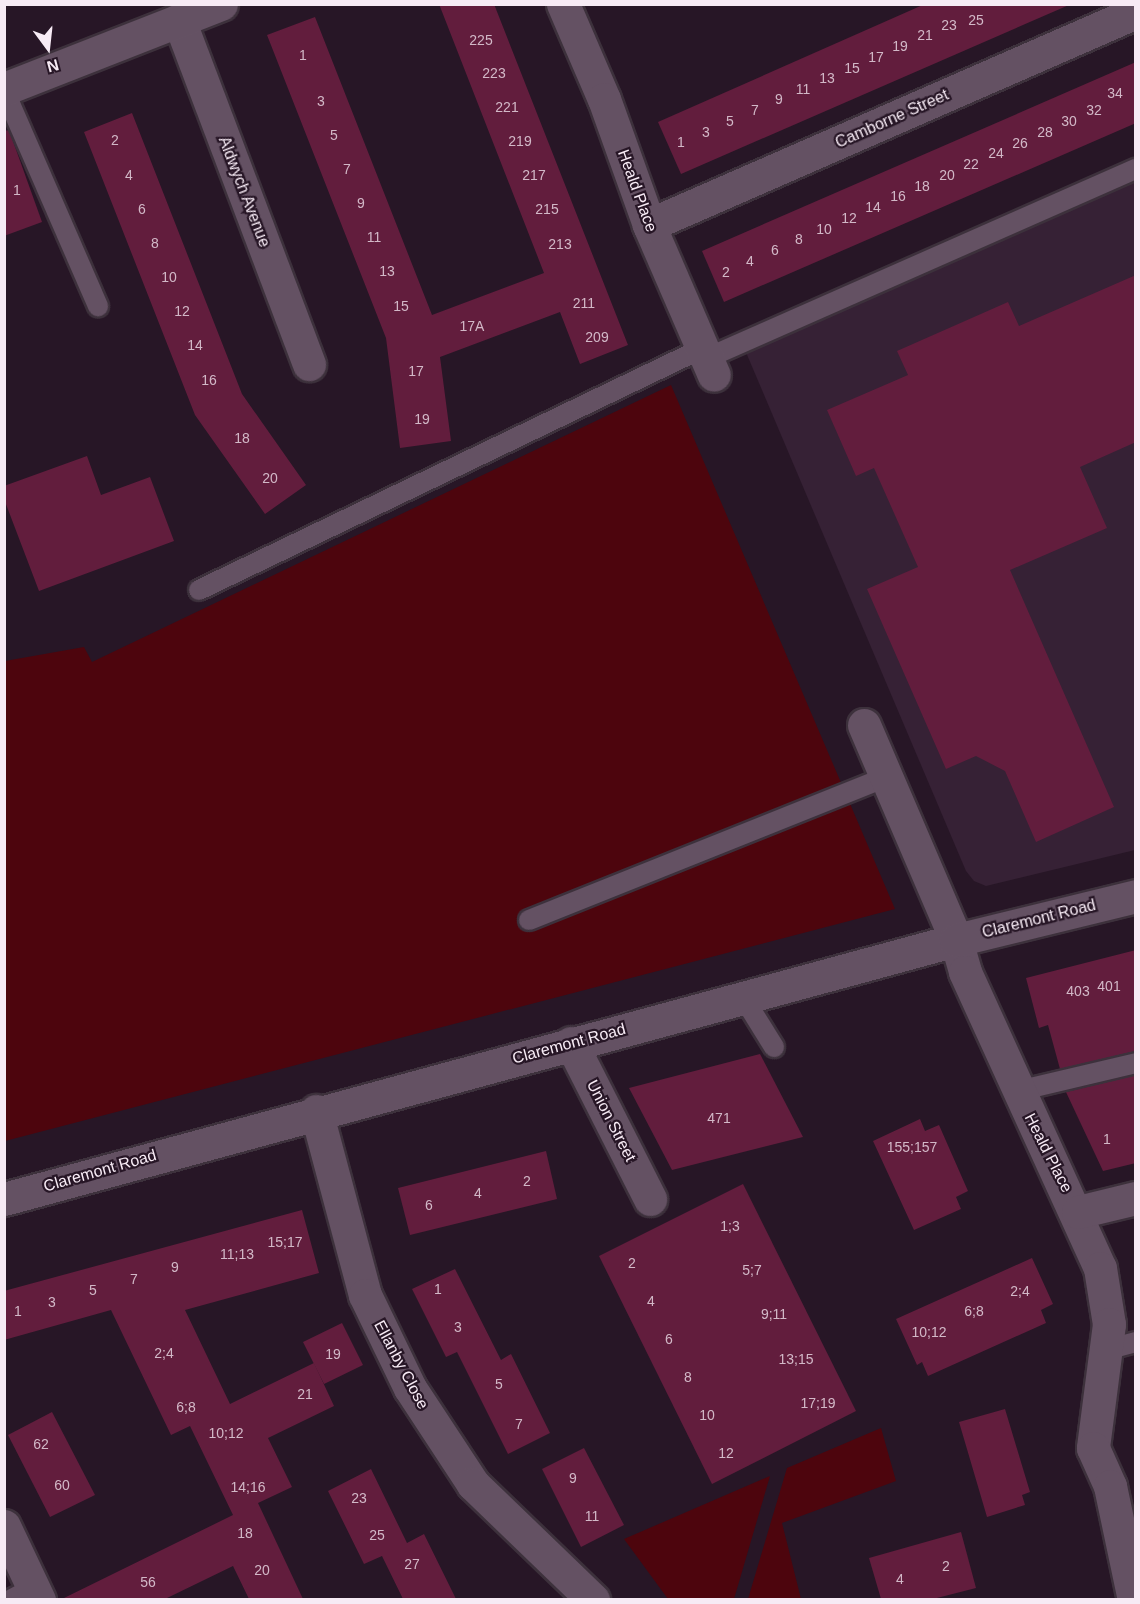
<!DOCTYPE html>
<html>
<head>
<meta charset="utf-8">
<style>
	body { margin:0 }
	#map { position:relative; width:1140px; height:1604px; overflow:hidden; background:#271626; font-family:Helvetica,sans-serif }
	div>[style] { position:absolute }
	.built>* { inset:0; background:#362135 }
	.green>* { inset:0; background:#4d050d }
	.building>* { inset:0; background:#621d3d }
	.roads { filter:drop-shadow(2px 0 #3d313c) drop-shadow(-2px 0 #3d313c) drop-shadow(0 2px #3d313c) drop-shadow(0 -2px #3d313c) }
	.service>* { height:20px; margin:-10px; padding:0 10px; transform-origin:10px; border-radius:10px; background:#645163 }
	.minor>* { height:33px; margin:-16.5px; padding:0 16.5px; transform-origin:16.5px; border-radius:16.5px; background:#645163 }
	span { translate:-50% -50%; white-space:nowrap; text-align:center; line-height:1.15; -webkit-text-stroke:4.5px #271626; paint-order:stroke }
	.number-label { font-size:14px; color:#d2b8c7 }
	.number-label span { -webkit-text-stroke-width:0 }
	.street-label { font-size:16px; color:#f7ebf5 }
	.frame { position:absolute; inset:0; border:6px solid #f7ebf5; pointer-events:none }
	.north { position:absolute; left:18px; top:18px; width:60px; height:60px; -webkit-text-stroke:4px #271626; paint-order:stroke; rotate:165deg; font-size:16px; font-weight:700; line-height:24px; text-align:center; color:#f7ebf5 }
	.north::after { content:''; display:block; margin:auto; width:21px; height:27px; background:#f7ebf5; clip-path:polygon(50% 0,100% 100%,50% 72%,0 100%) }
</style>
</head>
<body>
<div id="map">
	<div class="built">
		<i style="clip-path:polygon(1135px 179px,1135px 850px,986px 886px,974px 881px,966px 871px,745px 350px)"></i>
	</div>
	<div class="green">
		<i style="clip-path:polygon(671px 385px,895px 909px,5px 1141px,5px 661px,84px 647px,92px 662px)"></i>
		<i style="clip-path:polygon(881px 1428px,896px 1481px,782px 1523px,801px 1599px,748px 1599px,787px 1468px)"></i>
		<i style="clip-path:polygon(770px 1476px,734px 1599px,668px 1599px,624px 1539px)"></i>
	</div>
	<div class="building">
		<i style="clip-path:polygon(439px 4px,494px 4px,628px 345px,580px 364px,560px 312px,440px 357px,451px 441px,400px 448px,386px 338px,267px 35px,315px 17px,432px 315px,544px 273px)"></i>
		<i style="clip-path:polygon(925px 4px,1069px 5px,681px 174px,658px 122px)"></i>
		<i style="clip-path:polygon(1136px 62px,1136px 123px,724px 302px,702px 251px)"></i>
		<i style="clip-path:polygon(132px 113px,242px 394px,306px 485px,265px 514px,195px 415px,84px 132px)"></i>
		<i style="clip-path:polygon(9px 130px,42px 222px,4px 236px,4px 131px)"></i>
		<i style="clip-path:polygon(1136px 275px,1136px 442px,1080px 467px,1107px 528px,1010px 570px,1114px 807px,1036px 842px,1005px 771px,976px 756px,946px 769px,867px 589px,918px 567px,874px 468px,856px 476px,827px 410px,908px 375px,897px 351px,1008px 302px,1019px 326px)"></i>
		<i style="clip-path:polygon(87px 456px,101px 495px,150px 477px,174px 541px,39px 591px,4px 499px,4px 486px)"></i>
		<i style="clip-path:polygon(1136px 950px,1136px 1051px,1060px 1069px,1048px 1025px,1039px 1028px,1026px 978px)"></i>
		<i style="clip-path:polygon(760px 1054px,803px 1137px,672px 1170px,629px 1088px)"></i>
		<i style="clip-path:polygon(1136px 1075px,1136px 1163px,1103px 1171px,1066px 1092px)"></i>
		<i style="clip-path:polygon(920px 1119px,925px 1131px,939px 1125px,968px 1191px,956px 1197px,961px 1209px,914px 1230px,873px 1141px)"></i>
		<i style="clip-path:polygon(546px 1151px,557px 1199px,410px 1235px,398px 1188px)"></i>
		<i style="clip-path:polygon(743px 1184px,856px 1411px,712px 1484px,599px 1256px)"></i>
		<i style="clip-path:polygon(302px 1210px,319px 1273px,185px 1310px,230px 1404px,314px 1363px,334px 1406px,268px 1438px,292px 1487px,258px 1503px,303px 1599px,249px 1599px,233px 1566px,165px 1599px,62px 1599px,233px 1515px,190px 1426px,171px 1435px,111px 1310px,4px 1340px,4px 1291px)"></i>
		<i style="clip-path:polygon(1032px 1258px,1053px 1304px,1041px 1310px,1046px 1323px,928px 1376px,922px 1362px,917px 1365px,896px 1319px)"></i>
		<i style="clip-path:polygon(455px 1269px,501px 1360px,511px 1354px,550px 1433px,508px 1454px,457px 1352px,446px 1357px,412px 1289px)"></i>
		<i style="clip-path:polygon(342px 1323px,363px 1365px,324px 1384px,303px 1342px)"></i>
		<i style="clip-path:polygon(1005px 1409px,1030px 1492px,1022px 1495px,1025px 1505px,987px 1517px,959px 1422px)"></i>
		<i style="clip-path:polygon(52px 1412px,95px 1495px,50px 1517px,8px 1435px)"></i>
		<i style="clip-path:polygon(584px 1448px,624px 1525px,581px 1547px,542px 1469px)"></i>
		<i style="clip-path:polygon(371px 1469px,407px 1543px,424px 1534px,456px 1599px,403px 1599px,382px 1556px,364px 1564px,328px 1491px)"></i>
		<i style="clip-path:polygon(961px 1532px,976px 1588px,933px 1599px,881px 1599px,869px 1558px)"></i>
	</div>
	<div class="roads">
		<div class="service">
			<i style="left:4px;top:90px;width:236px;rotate:66.5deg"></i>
			<i style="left:707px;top:358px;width:469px;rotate:-23.8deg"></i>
			<i style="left:199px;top:590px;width:559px;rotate:-25.65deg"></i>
			<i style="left:529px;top:920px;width:385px;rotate:-21.8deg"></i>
			<i style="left:743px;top:997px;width:59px;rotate:58.2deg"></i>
			<i style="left:1018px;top:1091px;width:121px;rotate:-13.3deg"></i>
			<i style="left:1106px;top:1350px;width:31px;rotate:-15deg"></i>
			<i style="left:10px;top:1600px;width:26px;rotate:-28deg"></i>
		</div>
		<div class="minor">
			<i style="left:563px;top:4px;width:103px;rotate:66.7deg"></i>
			<i style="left:604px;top:99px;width:134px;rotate:70.3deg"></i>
			<i style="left:649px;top:225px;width:163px;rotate:66.6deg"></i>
			<i style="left:179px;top:20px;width:368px;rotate:69.3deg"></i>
			<i style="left:4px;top:89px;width:233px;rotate:-21.4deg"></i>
			<i style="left:649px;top:225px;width:532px;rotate:-23.62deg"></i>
			<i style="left:864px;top:725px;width:234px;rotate:66.8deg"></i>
			<i style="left:956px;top:940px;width:33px;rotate:74deg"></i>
			<i style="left:965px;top:972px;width:325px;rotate:65.5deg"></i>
			<i style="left:1100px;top:1268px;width:57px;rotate:80.9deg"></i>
			<i style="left:1109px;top:1324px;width:125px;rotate:97.4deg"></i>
			<i style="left:1093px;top:1448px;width:42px;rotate:65.9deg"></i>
			<i style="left:1110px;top:1486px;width:116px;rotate:78.1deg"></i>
			<i style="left:571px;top:1043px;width:175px;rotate:63.1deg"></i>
			<i style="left:316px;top:1111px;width:190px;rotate:75.1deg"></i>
			<i style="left:365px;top:1295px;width:103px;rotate:64.2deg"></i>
			<i style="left:410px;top:1388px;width:115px;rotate:56.7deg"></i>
			<i style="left:473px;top:1484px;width:167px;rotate:44deg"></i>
			<i style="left:4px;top:1199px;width:987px;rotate:-15.22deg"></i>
			<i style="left:956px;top:940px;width:185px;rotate:-13.7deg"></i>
			<i style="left:1078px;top:1212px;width:60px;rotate:-13.6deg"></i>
			<i style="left:4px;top:1526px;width:82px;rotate:64.7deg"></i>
		</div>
	</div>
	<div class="number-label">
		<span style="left:976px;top:20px">25</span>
		<span style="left:949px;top:25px">23</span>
		<span style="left:925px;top:35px">21</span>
		<span style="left:481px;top:40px">225</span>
		<span style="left:900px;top:46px">19</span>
		<span style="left:303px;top:55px">1</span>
		<span style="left:876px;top:57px">17</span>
		<span style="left:852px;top:68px">15</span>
		<span style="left:494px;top:73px">223</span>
		<span style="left:827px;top:78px">13</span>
		<span style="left:803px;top:89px">11</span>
		<span style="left:1115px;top:93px">34</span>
		<span style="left:779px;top:99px">9</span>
		<span style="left:321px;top:101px">3</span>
		<span style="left:507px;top:107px">221</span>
		<span style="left:755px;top:110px">7</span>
		<span style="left:1094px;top:110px">32</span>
		<span style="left:730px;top:121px">5</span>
		<span style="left:1069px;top:121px">30</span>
		<span style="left:706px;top:132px">3</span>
		<span style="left:1045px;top:132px">28</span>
		<span style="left:334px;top:135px">5</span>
		<span style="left:115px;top:140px">2</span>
		<span style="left:520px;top:141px">219</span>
		<span style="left:681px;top:142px">1</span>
		<span style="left:1020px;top:143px">26</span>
		<span style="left:996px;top:153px">24</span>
		<span style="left:971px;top:164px">22</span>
		<span style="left:347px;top:169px">7</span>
		<span style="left:129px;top:175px">4</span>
		<span style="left:534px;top:175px">217</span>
		<span style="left:947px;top:175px">20</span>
		<span style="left:922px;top:186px">18</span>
		<span style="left:17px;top:190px">1</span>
		<span style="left:898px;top:196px">16</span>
		<span style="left:361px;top:203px">9</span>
		<span style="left:873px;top:207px">14</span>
		<span style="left:142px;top:209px">6</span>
		<span style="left:547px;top:209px">215</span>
		<span style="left:849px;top:218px">12</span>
		<span style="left:824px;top:229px">10</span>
		<span style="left:374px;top:237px">11</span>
		<span style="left:799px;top:239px">8</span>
		<span style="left:155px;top:243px">8</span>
		<span style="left:560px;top:244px">213</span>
		<span style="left:775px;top:250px">6</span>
		<span style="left:750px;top:261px">4</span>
		<span style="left:387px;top:271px">13</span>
		<span style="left:726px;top:272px">2</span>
		<span style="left:169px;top:277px">10</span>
		<span style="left:584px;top:303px">211</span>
		<span style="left:401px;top:306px">15</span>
		<span style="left:182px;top:311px">12</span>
		<span style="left:472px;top:326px">17A</span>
		<span style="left:597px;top:337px">209</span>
		<span style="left:195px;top:345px">14</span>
		<span style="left:416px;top:371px">17</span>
		<span style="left:209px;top:380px">16</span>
		<span style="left:422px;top:419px">19</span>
		<span style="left:242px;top:438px">18</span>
		<span style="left:270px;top:478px">20</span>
		<span style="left:1109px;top:986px">401</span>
		<span style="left:1078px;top:991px">403</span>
		<span style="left:719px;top:1118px">471</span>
		<span style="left:1107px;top:1139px">1</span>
		<span style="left:912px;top:1147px">155;157</span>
		<span style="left:527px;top:1181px">2</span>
		<span style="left:478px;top:1193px">4</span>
		<span style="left:429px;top:1205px">6</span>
		<span style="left:730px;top:1226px">1;3</span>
		<span style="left:285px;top:1242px">15;17</span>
		<span style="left:237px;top:1254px">11;13</span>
		<span style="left:632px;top:1263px">2</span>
		<span style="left:175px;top:1267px">9</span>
		<span style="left:752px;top:1270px">5;7</span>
		<span style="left:134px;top:1279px">7</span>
		<span style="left:438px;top:1289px">1</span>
		<span style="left:93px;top:1290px">5</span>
		<span style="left:1020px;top:1291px">2;4</span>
		<span style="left:651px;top:1301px">4</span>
		<span style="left:52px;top:1302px">3</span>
		<span style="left:18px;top:1311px">1</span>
		<span style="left:974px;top:1311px">6;8</span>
		<span style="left:774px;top:1314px">9;11</span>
		<span style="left:458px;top:1327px">3</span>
		<span style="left:929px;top:1332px">10;12</span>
		<span style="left:669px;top:1339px">6</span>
		<span style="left:164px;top:1353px">2;4</span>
		<span style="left:333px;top:1354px">19</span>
		<span style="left:796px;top:1359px">13;15</span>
		<span style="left:688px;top:1377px">8</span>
		<span style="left:499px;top:1384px">5</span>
		<span style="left:305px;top:1394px">21</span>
		<span style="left:818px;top:1403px">17;19</span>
		<span style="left:186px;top:1407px">6;8</span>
		<span style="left:707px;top:1415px">10</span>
		<span style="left:519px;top:1424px">7</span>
		<span style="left:226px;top:1433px">10;12</span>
		<span style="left:41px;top:1444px">62</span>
		<span style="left:726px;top:1453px">12</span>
		<span style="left:573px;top:1478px">9</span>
		<span style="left:62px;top:1485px">60</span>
		<span style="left:248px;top:1487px">14;16</span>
		<span style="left:359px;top:1498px">23</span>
		<span style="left:592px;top:1516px">11</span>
		<span style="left:245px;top:1533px">18</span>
		<span style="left:377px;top:1535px">25</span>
		<span style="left:412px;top:1564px">27</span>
		<span style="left:946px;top:1566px">2</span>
		<span style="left:262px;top:1570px">20</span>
		<span style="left:900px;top:1579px">4</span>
		<span style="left:148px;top:1582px">56</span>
	</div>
	<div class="street-label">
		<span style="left:892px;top:119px;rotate:-24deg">Camborne Street</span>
		<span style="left:637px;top:191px;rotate:70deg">Heald Place</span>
		<span style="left:244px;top:192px;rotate:69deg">Aldwych Avenue</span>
		<span style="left:1039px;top:919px;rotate:-14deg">Claremont Road</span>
		<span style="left:569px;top:1044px;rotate:-15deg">Claremont Road</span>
		<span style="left:611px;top:1121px;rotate:63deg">Union Street</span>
		<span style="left:1048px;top:1153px;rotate:63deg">Heald Place</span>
		<span style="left:100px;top:1171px;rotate:-16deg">Claremont Road</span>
		<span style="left:401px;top:1365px;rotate:62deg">Ellanby Close</span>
	</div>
	<div class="frame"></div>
	<div class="north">N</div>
</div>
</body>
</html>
